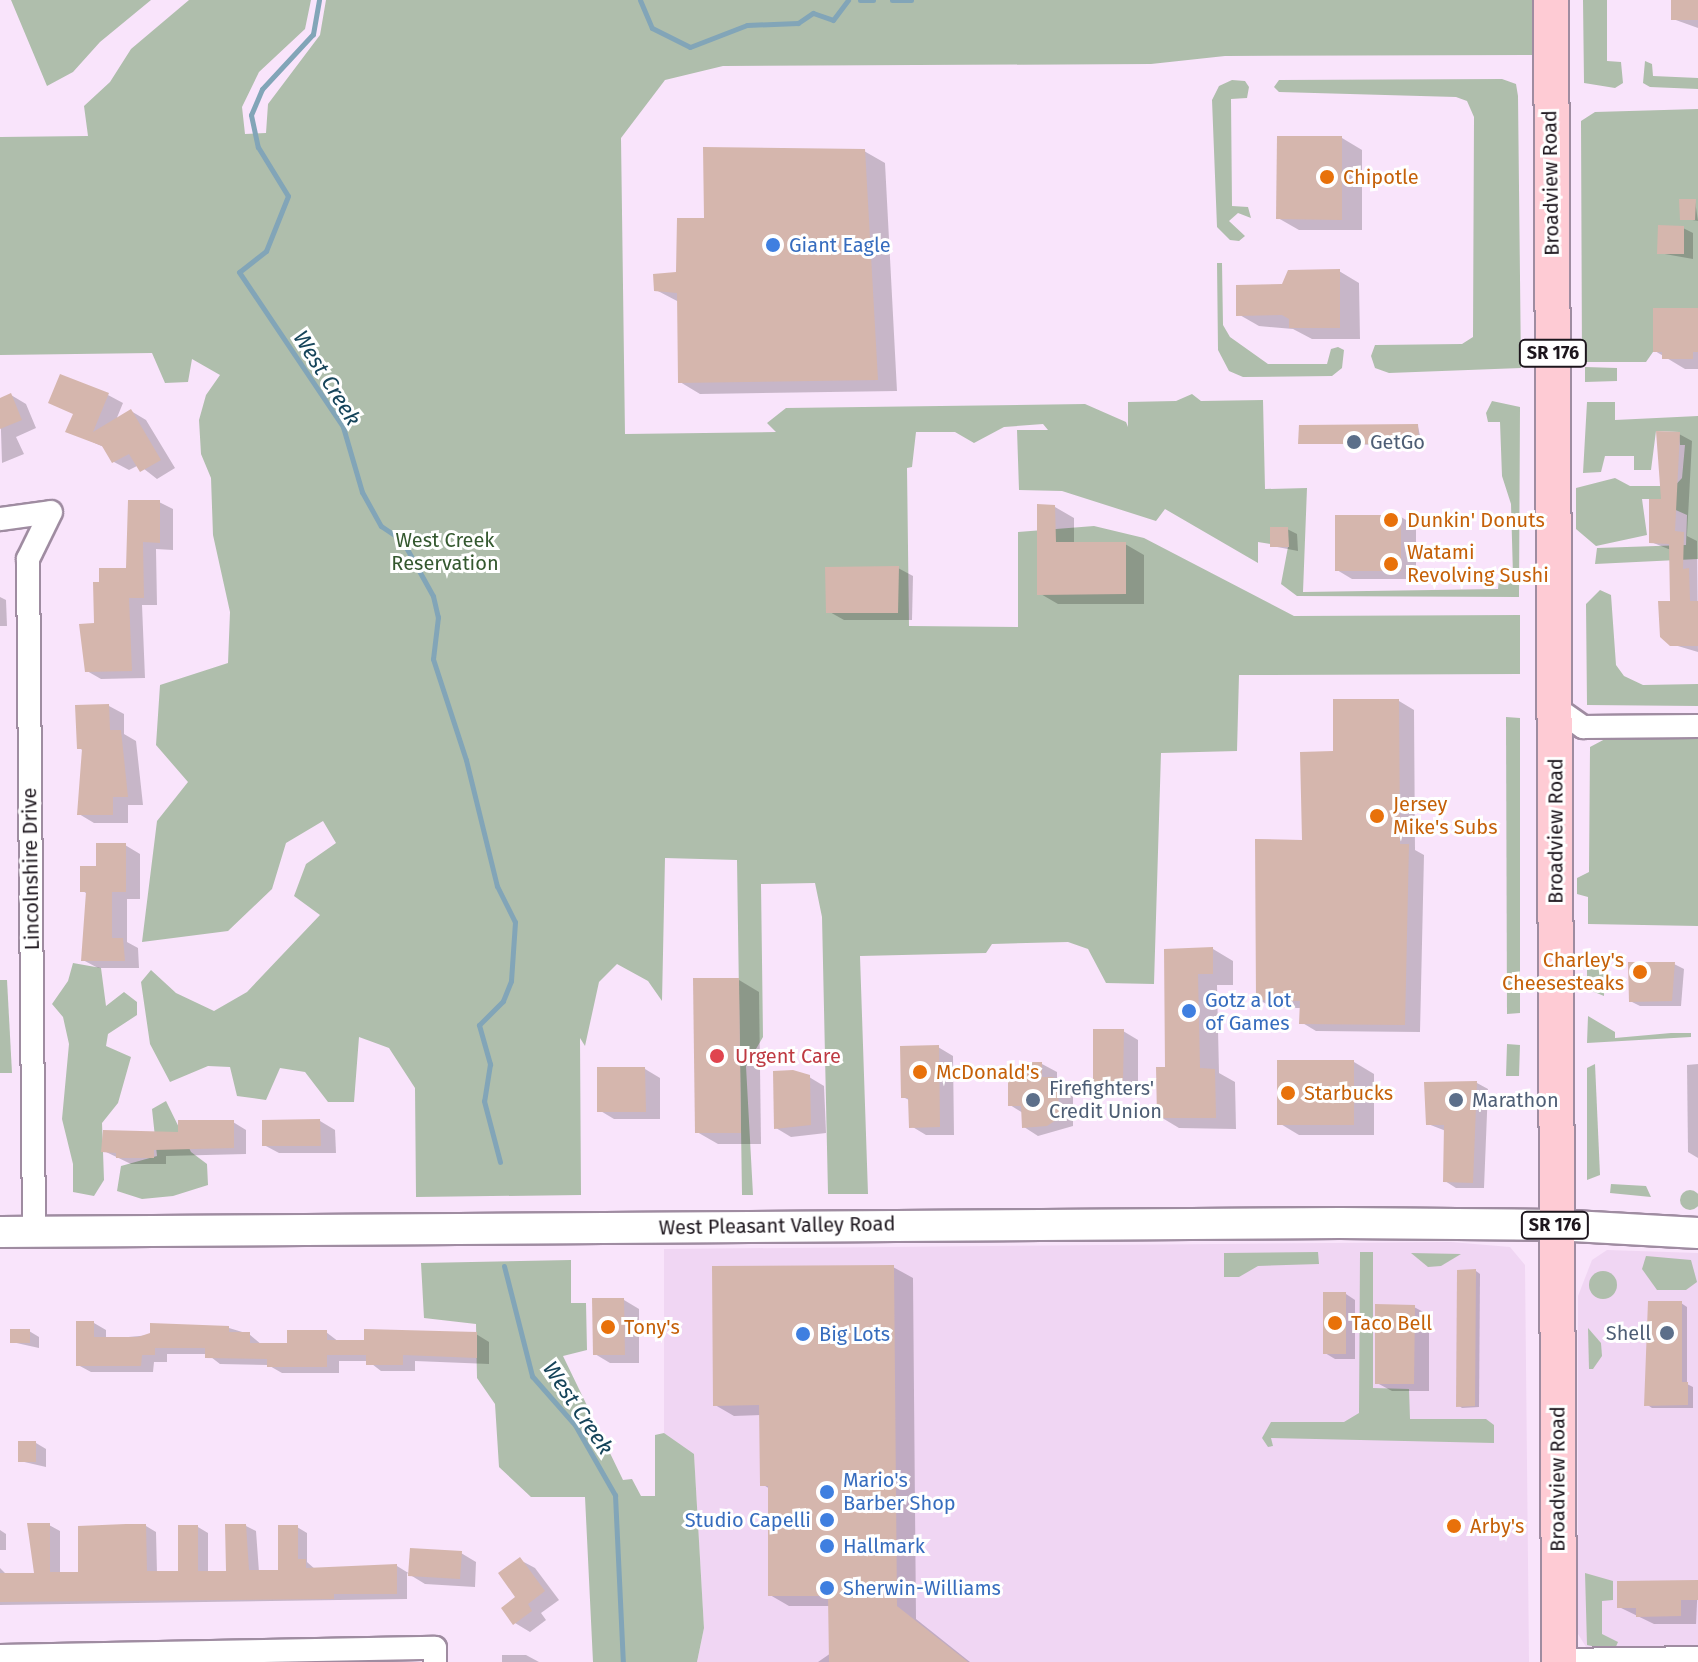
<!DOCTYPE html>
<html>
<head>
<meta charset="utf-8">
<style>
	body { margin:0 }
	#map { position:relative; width:1698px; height:1662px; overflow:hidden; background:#f9e4fb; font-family:"Fira Sans",sans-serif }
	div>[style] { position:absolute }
	.built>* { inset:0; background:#f0d6f3 }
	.green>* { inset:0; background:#afbeac }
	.round { border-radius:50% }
	.shadow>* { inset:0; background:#0003 }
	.stream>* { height:5px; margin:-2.5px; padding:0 2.5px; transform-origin:2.5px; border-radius:2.5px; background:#82a5b8 }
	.building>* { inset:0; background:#d5b6ad }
	.roads { filter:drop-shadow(2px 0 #9f8ca1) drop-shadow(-2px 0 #9f8ca1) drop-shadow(0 2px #9f8ca1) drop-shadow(0 -2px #9f8ca1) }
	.minor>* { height:22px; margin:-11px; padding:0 11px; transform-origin:11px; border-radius:11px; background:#fff }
	.secondary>* { height:30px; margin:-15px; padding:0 15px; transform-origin:15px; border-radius:15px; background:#fff }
	.primary>* { height:34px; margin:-17px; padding:0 17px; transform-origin:17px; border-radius:17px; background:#fecbd4 }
	.dots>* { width:22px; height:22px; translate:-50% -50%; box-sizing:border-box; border:4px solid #fff; border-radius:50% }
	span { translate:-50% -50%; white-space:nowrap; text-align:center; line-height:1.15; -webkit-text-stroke:6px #fff; paint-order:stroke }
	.shield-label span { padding:2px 6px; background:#fff; border:2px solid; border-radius:6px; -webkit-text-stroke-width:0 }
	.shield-label { font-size:18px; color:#1d161d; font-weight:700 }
	.food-label { font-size:20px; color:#c56008 }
	.left { translate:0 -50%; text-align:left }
	.right { translate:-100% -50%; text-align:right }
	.street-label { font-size:20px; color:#1d161d }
	.shop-label { font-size:20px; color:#366cbe }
	.service-label { font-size:20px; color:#4e5e75 }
	.park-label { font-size:20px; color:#34582f }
	.health-label { font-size:20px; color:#be3a42 }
	.water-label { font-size:22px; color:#15445a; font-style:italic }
</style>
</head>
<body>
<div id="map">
	<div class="built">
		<i style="clip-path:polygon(1451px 1242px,1510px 1247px,1525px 1265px,1529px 1662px,697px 1662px,704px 1628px,694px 1455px,664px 1433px,664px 1249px)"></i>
		<i style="clip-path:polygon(1607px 1250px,1698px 1253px,1698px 1653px,1588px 1650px,1578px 1634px,1578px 1296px,1592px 1260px)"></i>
	</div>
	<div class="green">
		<i style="clip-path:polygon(11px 0,151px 0,100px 42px,73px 72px,47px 86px)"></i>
		<i style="clip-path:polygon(189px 0,311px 0,305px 29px,259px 72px,242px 107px,245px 134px,266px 133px,268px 104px,320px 35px,326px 0,1553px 0,1553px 55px,1225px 56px,1151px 64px,723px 66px,665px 80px,621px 138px,625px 434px,776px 432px,767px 423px,786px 408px,1085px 404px,1126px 422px,1128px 427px,1128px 402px,1176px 401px,1192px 394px,1201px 401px,1263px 400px,1265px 489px,1307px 488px,1303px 592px,1498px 589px,1499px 577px,1513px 576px,1511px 504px,1502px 476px,1500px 422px,1488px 422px,1486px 413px,1492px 401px,1520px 407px,1519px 597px,1297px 596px,1281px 584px,1288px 547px,1258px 542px,1258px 563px,1165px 509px,1156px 521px,1062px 491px,1019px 490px,1017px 430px,1048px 430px,1043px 424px,1004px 427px,974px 443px,955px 432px,916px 432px,912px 467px,907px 468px,909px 626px,1018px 627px,1018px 532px,1094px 526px,1144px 538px,1294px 616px,1520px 615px,1520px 674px,1239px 675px,1237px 751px,1161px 753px,1154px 984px,1106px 983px,1088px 949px,1068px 942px,992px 944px,986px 953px,860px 956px,868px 1194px,828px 1194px,822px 917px,815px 883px,761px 884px,763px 1037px,746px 1066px,753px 1195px,742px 1195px,737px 860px,665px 858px,662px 1001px,648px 981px,617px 964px,599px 982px,585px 1046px,580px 1038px,581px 1195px,416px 1197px,415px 1088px,389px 1048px,359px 1037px,354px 1102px,328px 1102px,305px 1072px,280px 1068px,266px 1100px,237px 1096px,230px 1067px,208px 1066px,170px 1082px,150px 1044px,141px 982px,151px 970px,176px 993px,214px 1011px,247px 992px,320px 915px,294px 896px,306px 864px,336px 843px,323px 821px,286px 843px,272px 889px,228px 931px,142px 942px,157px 821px,188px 782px,156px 745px,160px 685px,228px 663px,230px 612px,213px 535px,211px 478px,201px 454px,199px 420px,206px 395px,220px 375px,192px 359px,188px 382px,165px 383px,152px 353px,0 355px,0 137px,88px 136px,84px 106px,110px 82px,131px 49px)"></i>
		<i style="clip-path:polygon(1583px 0,1607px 0,1607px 61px,1621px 62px,1623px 83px,1615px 88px,1584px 83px)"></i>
		<i style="clip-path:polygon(1645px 61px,1652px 64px,1653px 76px,1698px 78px,1698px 89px,1650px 87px,1643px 83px)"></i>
		<i style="clip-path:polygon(1502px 79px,1516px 84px,1518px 96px,1521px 368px,1389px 373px,1375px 368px,1371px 356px,1375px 345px,1462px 344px,1473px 337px,1474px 117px,1467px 101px,1456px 97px,1279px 92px,1274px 87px,1279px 80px)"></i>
		<i style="clip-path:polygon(1232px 80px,1245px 81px,1249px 87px,1247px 98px,1231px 99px,1232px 206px,1248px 207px,1251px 218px,1238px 213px,1229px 221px,1245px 236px,1239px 241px,1230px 240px,1217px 227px,1212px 100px,1219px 86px)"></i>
		<i style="clip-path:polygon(1698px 109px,1698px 308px,1653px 308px,1653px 352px,1646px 362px,1582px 362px,1581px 121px,1595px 112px)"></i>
		<i style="clip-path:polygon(1217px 263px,1222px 263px,1223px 325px,1230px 337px,1268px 364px,1327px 364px,1331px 349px,1338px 347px,1344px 350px,1342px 368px,1332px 376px,1243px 377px,1229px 371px,1218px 350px)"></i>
		<i style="clip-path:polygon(1585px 367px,1617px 368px,1617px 381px,1585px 382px)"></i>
		<i style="clip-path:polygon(1587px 402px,1615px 402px,1615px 420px,1698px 416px,1698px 559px,1595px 564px,1597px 548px,1686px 545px,1687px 515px,1669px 507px,1670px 491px,1682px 478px,1685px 445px,1680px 445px,1679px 432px,1656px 431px,1651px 470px,1634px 470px,1634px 456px,1605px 456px,1601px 472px,1583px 473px)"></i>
		<i style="clip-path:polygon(1615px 478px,1630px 486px,1661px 486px,1661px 499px,1642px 499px,1647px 535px,1596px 546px,1576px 529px,1576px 488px)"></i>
		<i style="clip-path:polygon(1600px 590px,1611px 595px,1616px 665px,1624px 676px,1643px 685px,1698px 684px,1698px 706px,1587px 705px,1586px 604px)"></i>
		<i style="clip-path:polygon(1506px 717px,1520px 718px,1520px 1013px,1507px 1014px)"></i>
		<i style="clip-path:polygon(1698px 736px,1698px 926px,1588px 924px,1588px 897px,1577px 894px,1577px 878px,1589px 872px,1590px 747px,1607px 738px)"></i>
		<i style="clip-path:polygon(1587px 961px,1605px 962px,1604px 996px,1587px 989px)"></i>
		<i style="clip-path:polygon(73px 963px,101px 968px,106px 1006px,124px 992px,137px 1002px,137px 1015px,108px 1034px,106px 1046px,131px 1057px,118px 1103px,102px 1123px,104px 1180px,94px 1196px,73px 1192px,73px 1164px,62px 1119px,69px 1044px,63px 1017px,52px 1004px,68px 981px)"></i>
		<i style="clip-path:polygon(0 980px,7px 980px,12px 1073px,0 1073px)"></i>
		<i style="clip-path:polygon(1588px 1016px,1615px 1032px,1615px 1038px,1671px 1033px,1691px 1033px,1691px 1037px,1587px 1043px)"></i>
		<i style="clip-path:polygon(1507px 1044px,1520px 1045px,1519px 1076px,1506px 1076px)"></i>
		<i style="clip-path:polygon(1595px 1064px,1600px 1175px,1587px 1180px,1587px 1068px)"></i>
		<i style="clip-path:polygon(166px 1101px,191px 1152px,207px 1164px,208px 1185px,173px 1196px,142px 1199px,117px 1191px,121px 1166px,157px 1156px,152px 1109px)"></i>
		<i style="clip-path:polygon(1611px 1184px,1646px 1186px,1651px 1197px,1610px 1193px)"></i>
		<i class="round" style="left:1680px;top:1190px;width:20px;height:20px"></i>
		<i style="clip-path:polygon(1318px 1252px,1319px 1264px,1258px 1266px,1239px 1277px,1224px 1277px,1224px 1253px)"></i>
		<i style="clip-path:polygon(1360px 1252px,1373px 1252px,1373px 1388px,1409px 1389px,1410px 1419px,1486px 1419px,1494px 1425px,1494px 1443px,1271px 1438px,1273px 1446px,1268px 1447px,1262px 1438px,1271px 1422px,1344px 1422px,1359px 1413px)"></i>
		<i style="clip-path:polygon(1411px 1253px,1461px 1254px,1441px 1266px,1428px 1267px)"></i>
		<i style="clip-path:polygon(1646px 1256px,1691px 1260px,1697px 1282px,1686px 1290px,1657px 1290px,1642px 1269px)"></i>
		<i style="clip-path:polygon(571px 1260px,571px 1303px,586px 1303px,587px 1350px,563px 1356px,623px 1480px,632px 1479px,641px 1496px,655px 1496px,655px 1435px,664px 1433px,694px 1454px,704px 1628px,697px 1662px,593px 1662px,585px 1497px,531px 1497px,499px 1467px,495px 1404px,477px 1378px,476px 1324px,424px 1318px,421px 1263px)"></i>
		<i class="round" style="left:1589px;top:1271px;width:28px;height:28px"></i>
		<i style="clip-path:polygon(1588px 1328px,1601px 1343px,1602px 1356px,1593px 1369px,1589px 1369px)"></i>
		<i style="clip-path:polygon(1585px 1573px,1613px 1581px,1613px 1600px,1602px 1601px,1602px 1634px,1618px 1642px,1614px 1651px,1587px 1645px)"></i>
	</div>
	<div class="shadow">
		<i style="clip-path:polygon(1673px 0,1698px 0,1698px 28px,1673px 19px)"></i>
		<i style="clip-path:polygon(1342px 138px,1362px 150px,1362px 230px,1299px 230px,1278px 218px)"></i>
		<i style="clip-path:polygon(864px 151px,885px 163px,897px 391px,700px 394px,680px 382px,679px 302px,656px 290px,678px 274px,706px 220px)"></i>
		<i style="clip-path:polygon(1695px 201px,1698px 221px,1681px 218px)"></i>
		<i style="clip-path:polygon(1683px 228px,1693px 233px,1693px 259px,1659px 253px)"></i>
		<i style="clip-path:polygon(1339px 271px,1359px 283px,1360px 339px,1312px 339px,1293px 329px,1259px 326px,1238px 314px,1283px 286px)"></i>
		<i style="clip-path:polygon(1698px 310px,1698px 369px,1685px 369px,1655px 351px)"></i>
		<i style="clip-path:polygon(11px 395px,26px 404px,36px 428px,16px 437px,24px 454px,2px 463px,0 400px)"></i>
		<i style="clip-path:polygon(108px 395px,123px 403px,116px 420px,131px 411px,146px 420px,175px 468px,157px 479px,139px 465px,129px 470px,114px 462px,106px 448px,68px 431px)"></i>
		<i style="clip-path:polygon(1418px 426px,1422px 446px,1300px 443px)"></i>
		<i style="clip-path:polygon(1679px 434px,1692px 441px,1687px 536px,1697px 541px,1698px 652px,1671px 644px,1671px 550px,1651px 542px)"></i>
		<i style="clip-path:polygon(159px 502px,173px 509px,173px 550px,156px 549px,157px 605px,142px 605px,145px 678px,101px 679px,87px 671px,101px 584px,128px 570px)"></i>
		<i style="clip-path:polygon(1055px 507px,1074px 518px,1074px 544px,1125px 544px,1144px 555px,1144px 604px,1058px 604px,1039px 593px)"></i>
		<i style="clip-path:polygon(1401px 517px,1416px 526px,1416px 579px,1352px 579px,1337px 570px)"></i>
		<i style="clip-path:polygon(1287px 529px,1297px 534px,1298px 551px,1272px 546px)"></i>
		<i style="clip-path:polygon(898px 568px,913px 576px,912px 620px,844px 620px,828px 611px)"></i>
		<i style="clip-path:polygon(0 597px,6px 600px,7px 626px,0 626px)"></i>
		<i style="clip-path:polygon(1399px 701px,1414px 710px,1415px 850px,1424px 855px,1420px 1032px,1316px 1031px,1301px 1022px,1302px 1008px,1273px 1008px,1258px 999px,1335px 753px)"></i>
		<i style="clip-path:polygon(109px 706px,124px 714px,124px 734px,136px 741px,143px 805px,128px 805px,128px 823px,94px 823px,79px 814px,84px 751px,79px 748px)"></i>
		<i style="clip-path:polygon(125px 845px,140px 854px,140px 899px,127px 899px,127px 942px,138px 948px,139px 968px,98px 968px,83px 960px,87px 894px,82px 890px)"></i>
		<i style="clip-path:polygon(1213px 949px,1233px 961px,1233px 985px,1217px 985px,1219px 1073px,1235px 1082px,1236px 1129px,1179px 1128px,1159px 1116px,1167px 1069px,1166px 951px)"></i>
		<i style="clip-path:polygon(1674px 964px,1684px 969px,1681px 1006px,1640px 1006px,1630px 1001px)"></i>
		<i style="clip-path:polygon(739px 980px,759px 992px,761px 1144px,718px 1144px,697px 1132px)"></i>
		<i style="clip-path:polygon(1123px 1031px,1138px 1040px,1138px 1091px,1110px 1091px,1095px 1082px)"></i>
		<i style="clip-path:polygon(938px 1047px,953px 1056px,954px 1135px,926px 1135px,911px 1126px,911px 1101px,903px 1097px)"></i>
		<i style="clip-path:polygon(1354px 1062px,1374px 1074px,1374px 1135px,1299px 1135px,1279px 1123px)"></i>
		<i style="clip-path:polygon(1042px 1064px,1057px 1072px,1057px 1081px,1073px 1094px,1073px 1126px,1038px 1136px,1024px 1127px,1023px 1113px,1010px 1105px)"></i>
		<i style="clip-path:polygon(1698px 1064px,1698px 1158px,1688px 1152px,1687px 1065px)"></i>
		<i style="clip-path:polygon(645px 1069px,660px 1078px,660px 1119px,614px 1119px,599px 1110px)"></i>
		<i style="clip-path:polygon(809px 1077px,824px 1086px,826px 1133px,791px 1137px,776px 1128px)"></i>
		<i style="clip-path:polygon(1477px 1083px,1488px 1089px,1484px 1188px,1456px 1188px,1445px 1181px,1446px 1131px,1428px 1124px,1427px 1084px)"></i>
		<i style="clip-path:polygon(320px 1121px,335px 1130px,336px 1153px,279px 1153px,264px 1145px)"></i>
		<i style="clip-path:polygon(233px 1122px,246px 1130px,246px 1154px,166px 1156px,166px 1164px,131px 1164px,104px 1151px)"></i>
		<i style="clip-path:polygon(893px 1267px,913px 1278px,916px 1619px,970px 1662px,818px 1662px,831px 1653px,830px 1606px,789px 1606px,770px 1595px,770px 1489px,762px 1484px,761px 1415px,734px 1416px,715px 1405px)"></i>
		<i style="clip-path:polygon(1476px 1271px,1480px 1274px,1479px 1407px,1462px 1408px,1458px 1405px)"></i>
		<i style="clip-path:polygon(1346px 1294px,1355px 1300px,1355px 1359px,1335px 1359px,1325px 1353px)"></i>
		<i style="clip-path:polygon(624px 1300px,639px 1309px,639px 1363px,610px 1363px,595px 1354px)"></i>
		<i style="clip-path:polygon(1681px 1303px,1687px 1307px,1687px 1384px,1693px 1387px,1693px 1408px,1652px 1408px,1646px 1404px)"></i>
		<i style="clip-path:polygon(1414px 1307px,1429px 1315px,1429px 1391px,1392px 1391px,1377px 1383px)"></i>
		<i style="clip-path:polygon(94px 1323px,106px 1330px,106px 1339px,229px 1328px,249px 1334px,262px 1345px,289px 1345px,326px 1332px,339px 1342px,476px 1334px,489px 1342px,489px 1364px,415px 1361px,415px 1371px,381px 1371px,368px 1361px,339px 1361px,339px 1373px,282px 1373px,268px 1365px,220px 1364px,207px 1354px,167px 1354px,167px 1362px,154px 1362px,153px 1372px,91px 1372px,78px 1365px)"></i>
		<i style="clip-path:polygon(29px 1331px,39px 1337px,39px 1348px,12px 1342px)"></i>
		<i style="clip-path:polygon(36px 1443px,46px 1449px,46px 1467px,20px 1461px)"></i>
		<i style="clip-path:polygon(49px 1525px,60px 1531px,60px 1574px,80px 1574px,146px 1526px,156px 1532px,157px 1573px,180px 1573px,198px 1527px,208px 1533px,208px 1573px,228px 1573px,246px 1526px,256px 1531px,259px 1572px,280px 1572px,297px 1527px,307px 1533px,307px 1562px,316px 1570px,397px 1566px,410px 1574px,461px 1553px,476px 1562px,475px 1587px,425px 1584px,407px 1573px,407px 1599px,0 1605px,0 1568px,7px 1575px,37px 1575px)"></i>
		<i style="clip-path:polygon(0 1530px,6px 1534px,6px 1550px,0 1550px)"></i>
		<i style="clip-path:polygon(520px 1560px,535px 1568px,559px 1600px,541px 1613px,546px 1620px,530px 1632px,515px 1623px)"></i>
		<i style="clip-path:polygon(1698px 1582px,1696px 1624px,1654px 1624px,1619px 1607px)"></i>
		<i style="clip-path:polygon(502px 1655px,526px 1655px,539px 1662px,502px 1662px)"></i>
	</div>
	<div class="stream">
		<i style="left:319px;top:0;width:35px;rotate:100deg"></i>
		<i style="left:313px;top:34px;width:75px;rotate:132.8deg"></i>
		<i style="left:262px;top:89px;width:28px;rotate:113deg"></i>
		<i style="left:251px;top:115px;width:33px;rotate:78deg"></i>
		<i style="left:258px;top:147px;width:57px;rotate:58.5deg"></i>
		<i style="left:288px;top:196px;width:59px;rotate:111.8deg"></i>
		<i style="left:266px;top:251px;width:34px;rotate:142deg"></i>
		<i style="left:239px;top:272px;width:187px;rotate:56.1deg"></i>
		<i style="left:343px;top:427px;width:68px;rotate:73.7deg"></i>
		<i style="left:362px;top:492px;width:39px;rotate:61deg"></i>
		<i style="left:381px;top:526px;width:25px;rotate:34deg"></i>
		<i style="left:402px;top:540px;width:64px;rotate:61deg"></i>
		<i style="left:433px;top:596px;width:22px;rotate:77deg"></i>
		<i style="left:438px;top:617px;width:42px;rotate:96.8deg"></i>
		<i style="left:433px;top:659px;width:106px;rotate:71.9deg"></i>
		<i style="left:466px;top:760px;width:130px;rotate:76.2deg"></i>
		<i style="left:497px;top:886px;width:40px;rotate:63.4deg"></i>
		<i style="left:515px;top:922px;width:59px;rotate:93.9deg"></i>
		<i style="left:511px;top:981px;width:22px;rotate:112deg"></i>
		<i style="left:503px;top:1001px;width:34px;rotate:135deg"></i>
		<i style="left:479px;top:1025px;width:41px;rotate:74.2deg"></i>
		<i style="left:490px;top:1064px;width:37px;rotate:99deg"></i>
		<i style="left:484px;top:1101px;width:63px;rotate:75.3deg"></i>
		<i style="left:640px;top:0;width:30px;rotate:67deg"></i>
		<i style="left:652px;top:28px;width:42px;rotate:26.6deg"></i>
		<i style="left:690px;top:47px;width:61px;rotate:-21.1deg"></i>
		<i style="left:747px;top:25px;width:51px;rotate:-2.2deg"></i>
		<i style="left:798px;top:23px;width:18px;rotate:-34deg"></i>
		<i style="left:813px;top:13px;width:21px;rotate:19deg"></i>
		<i style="left:833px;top:20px;width:25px;rotate:-53deg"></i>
		<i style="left:860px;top:0;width:13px"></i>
		<i style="left:892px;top:0;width:19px"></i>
		<i style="left:504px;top:1266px;width:114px;rotate:75.7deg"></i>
		<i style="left:532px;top:1376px;width:65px;rotate:48.7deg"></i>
		<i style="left:575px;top:1425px;width:81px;rotate:60.3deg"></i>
		<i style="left:615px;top:1495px;width:167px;rotate:87.3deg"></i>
	</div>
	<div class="building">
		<i style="clip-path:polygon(1671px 0,1698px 0,1698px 20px,1671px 20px)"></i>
		<i style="clip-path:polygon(1277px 136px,1342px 136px,1342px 220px,1276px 219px)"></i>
		<i style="clip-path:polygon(703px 147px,865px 149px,878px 380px,678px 383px,677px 293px,654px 291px,653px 274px,676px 272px,677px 218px,704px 218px)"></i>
		<i style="clip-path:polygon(1679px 199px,1696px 199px,1695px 220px,1680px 220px)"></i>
		<i style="clip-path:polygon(1658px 225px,1684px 226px,1684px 254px,1657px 254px)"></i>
		<i style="clip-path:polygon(1340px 269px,1340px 328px,1289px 328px,1289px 319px,1282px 315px,1236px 316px,1236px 285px,1282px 284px,1288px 270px)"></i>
		<i style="clip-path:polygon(1653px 308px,1698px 308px,1698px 352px,1693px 352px,1693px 359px,1662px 359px,1662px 352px,1653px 352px)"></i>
		<i style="clip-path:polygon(60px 374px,109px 393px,93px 432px,131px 409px,161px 460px,140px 472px,129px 454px,112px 463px,102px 446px,65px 432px,73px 414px,48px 403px)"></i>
		<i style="clip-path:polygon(11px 393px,22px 420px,0 429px,0 398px)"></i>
		<i style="clip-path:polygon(1418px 424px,1419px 444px,1298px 444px,1299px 425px)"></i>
		<i style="clip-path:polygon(1656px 431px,1680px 432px,1675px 531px,1684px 532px,1683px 569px,1689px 568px,1690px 601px,1698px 601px,1698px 646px,1670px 646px,1660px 637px,1658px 601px,1670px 601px,1669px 544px,1649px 543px,1649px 499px,1661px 499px)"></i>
		<i style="clip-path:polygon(128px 500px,160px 500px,160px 543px,143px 542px,144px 598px,129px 598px,132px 671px,85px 672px,79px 624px,94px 623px,93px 582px,99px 582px,99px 568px,126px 568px)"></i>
		<i style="clip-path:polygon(1037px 504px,1055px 505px,1056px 542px,1126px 542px,1126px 594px,1037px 595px)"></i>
		<i style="clip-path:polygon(1335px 515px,1401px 515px,1401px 571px,1335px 571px)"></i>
		<i style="clip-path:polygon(1270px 527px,1288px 527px,1289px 547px,1270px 547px)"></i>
		<i style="clip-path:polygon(899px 566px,898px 613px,826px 613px,825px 567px)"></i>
		<i style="clip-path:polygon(1333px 699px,1399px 699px,1400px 844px,1409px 844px,1405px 1025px,1299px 1024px,1300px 1001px,1256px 1000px,1255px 839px,1302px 840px,1300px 752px,1333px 751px)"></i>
		<i style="clip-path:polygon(109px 704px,110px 730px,121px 730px,128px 797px,113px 797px,113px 815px,77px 815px,82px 749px,77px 749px,75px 705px)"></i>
		<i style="clip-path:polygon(96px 843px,126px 843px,126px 892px,112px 892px,112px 938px,123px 938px,125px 961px,81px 961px,86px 892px,80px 892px,80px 866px,96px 866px)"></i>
		<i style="clip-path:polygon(1213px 947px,1213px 974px,1198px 974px,1200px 1068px,1215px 1069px,1216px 1118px,1157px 1118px,1156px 1067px,1165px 1067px,1164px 949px)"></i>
		<i style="clip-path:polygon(1628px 962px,1675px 962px,1672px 1001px,1629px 1002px)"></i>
		<i style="clip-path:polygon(693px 978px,739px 978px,741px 1133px,695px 1133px)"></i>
		<i style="clip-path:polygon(1093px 1029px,1124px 1029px,1123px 1083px,1093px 1083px)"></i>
		<i style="clip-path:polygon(939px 1045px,940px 1127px,909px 1128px,908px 1098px,901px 1098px,900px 1046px)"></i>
		<i style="clip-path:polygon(1277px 1060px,1354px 1060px,1354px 1125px,1277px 1125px)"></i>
		<i style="clip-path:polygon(1022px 1062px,1042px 1062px,1042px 1077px,1053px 1077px,1058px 1084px,1059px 1118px,1047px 1126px,1022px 1128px,1021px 1106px,1008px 1106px,1008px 1080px,1021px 1080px)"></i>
		<i style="clip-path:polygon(597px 1067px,645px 1067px,646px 1112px,597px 1112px)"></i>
		<i style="clip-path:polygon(793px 1070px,810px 1075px,811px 1125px,774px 1129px,773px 1071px)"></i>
		<i style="clip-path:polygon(1477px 1081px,1473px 1183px,1443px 1182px,1444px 1125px,1426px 1125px,1424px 1082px)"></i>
		<i style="clip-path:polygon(320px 1119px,321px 1146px,262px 1146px,262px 1120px)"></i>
		<i style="clip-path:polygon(178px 1120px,234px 1120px,234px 1148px,154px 1150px,154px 1158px,116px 1158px,116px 1153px,101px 1152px,103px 1130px,178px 1132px)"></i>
		<i style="clip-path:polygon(894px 1265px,897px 1606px,968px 1662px,829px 1662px,828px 1596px,768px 1596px,768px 1486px,760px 1486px,759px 1405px,713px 1406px,712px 1266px)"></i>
		<i style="clip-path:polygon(1476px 1269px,1475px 1406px,1456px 1407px,1457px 1270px)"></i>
		<i style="clip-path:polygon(1323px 1292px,1346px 1292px,1346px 1354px,1323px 1354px)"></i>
		<i style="clip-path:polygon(592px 1298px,624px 1298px,625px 1355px,593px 1355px)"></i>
		<i style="clip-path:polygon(1648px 1301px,1682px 1301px,1682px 1382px,1688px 1382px,1688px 1405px,1644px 1406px)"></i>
		<i style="clip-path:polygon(1375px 1304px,1415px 1305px,1414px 1384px,1375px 1384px)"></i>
		<i style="clip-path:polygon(76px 1321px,94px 1321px,94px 1337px,138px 1337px,150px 1333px,150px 1323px,229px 1326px,229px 1332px,250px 1332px,250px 1343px,287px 1343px,287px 1330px,327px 1330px,327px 1340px,364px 1340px,364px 1329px,477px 1332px,477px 1358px,403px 1355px,403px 1365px,366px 1365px,366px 1355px,327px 1355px,327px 1367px,267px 1367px,267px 1359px,205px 1358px,205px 1348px,155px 1348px,155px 1355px,142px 1355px,141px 1366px,76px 1366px)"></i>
		<i style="clip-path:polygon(10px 1329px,30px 1329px,30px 1343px,10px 1343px)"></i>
		<i style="clip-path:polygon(18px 1441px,36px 1441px,36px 1462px,18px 1462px)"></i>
		<i style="clip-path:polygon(27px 1523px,50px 1523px,50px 1572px,78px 1572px,78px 1526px,126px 1524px,146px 1524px,147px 1571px,178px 1571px,178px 1525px,198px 1525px,198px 1571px,226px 1571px,225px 1524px,246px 1524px,249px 1570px,278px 1570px,278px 1525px,298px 1525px,298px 1559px,306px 1559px,306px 1568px,397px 1564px,397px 1594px,334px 1594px,334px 1599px,0 1602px,0 1573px,34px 1573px)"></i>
		<i style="clip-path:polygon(410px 1548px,462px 1551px,460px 1579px,408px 1576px)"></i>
		<i style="clip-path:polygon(520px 1557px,545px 1591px,528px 1604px,532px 1611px,513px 1625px,501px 1608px,515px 1597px,498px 1573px)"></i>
		<i style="clip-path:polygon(1698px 1580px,1698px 1600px,1681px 1600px,1681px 1616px,1636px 1617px,1636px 1608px,1617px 1608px,1617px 1581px)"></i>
	</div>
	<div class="roads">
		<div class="minor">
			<i style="left:0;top:519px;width:51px;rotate:-7.8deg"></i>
			<i style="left:1553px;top:706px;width:37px;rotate:35deg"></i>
			<i style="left:1583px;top:727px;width:115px;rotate:-0.5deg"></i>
			<i style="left:34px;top:1232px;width:673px;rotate:-90.51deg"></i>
			<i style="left:28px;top:559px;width:52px;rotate:-63.9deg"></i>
			<i style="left:0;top:1656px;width:435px;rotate:-1.1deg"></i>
			<i style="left:435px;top:1648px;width:14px;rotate:90deg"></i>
			<i style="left:1559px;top:1660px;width:139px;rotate:-0.8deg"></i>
		</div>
		<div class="secondary">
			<i style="left:0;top:1232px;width:1340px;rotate:-0.38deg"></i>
			<i style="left:1340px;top:1223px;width:215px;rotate:0.5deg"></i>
			<i style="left:1555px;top:1225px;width:143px;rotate:3.2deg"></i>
		</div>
		<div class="primary">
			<i style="left:1551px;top:0;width:1662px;rotate:89.72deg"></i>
		</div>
	</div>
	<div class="dots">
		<i style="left:1327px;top:177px;background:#e8710a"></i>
		<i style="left:773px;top:245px;background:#3f7fe0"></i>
		<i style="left:1354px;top:442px;background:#5c6f8a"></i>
		<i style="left:1391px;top:520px;background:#e8710a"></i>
		<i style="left:1391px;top:564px;background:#e8710a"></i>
		<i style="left:1377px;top:816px;background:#e8710a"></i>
		<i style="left:1640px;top:972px;background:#e8710a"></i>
		<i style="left:1189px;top:1011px;background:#3f7fe0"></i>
		<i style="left:717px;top:1056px;background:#e0444e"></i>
		<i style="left:920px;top:1072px;background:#e8710a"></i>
		<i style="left:1288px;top:1093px;background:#e8710a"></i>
		<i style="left:1033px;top:1100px;background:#5c6f8a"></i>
		<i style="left:1456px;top:1100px;background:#5c6f8a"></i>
		<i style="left:1335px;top:1323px;background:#e8710a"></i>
		<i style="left:608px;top:1327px;background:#e8710a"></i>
		<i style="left:1667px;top:1333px;background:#5c6f8a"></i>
		<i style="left:803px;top:1334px;background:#3f7fe0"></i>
		<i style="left:827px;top:1492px;background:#3f7fe0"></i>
		<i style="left:827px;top:1520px;background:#3f7fe0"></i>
		<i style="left:1454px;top:1526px;background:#e8710a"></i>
		<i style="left:827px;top:1546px;background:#3f7fe0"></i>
		<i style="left:827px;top:1588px;background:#3f7fe0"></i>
	</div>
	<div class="shield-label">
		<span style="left:1553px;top:353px">SR 176</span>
		<span style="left:1555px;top:1225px">SR 176</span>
	</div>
	<div class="food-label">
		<span class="left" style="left:1343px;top:177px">Chipotle</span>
		<span class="left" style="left:1407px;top:520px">Dunkin' Donuts</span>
		<span class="left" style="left:1407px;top:564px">Watami<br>Revolving Sushi</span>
		<span class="left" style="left:1393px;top:816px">Jersey<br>Mike's Subs</span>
		<span class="right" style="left:1624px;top:972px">Charley's<br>Cheesesteaks</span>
		<span class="left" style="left:936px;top:1072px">McDonald's</span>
		<span class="left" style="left:1304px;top:1093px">Starbucks</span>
		<span class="left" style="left:1351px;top:1323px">Taco Bell</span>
		<span class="left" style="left:624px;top:1327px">Tony's</span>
		<span class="left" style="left:1470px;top:1526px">Arby's</span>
	</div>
	<div class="street-label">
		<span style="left:1551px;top:183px;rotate:-91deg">Broadview Road</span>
		<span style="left:1556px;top:831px;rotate:-90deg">Broadview Road</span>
		<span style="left:31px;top:869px;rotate:-91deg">Lincolnshire Drive</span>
		<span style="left:777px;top:1226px;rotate:-1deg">West Pleasant Valley Road</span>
		<span style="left:1558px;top:1479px;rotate:-90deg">Broadview Road</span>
	</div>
	<div class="shop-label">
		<span class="left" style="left:789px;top:245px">Giant Eagle</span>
		<span class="left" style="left:1205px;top:1012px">Gotz a lot<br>of Games</span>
		<span class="left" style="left:819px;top:1334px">Big Lots</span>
		<span class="left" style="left:843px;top:1492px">Mario's<br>Barber Shop</span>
		<span class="right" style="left:811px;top:1520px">Studio Capelli</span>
		<span class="left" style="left:843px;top:1546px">Hallmark</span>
		<span class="left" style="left:843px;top:1588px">Sherwin-Williams</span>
	</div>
	<div class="service-label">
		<span class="left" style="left:1370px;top:442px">GetGo</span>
		<span class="left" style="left:1049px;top:1100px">Firefighters'<br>Credit Union</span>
		<span class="left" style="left:1472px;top:1100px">Marathon</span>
		<span class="right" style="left:1651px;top:1333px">Shell</span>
	</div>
	<div class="park-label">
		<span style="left:445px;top:552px">West Creek<br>Reservation</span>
	</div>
	<div class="health-label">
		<span class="left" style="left:735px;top:1056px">Urgent Care</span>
	</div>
	<div class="water-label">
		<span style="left:327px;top:378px;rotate:58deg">West Creek</span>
		<span style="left:578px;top:1408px;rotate:56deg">West Creek</span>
	</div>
</div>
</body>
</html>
